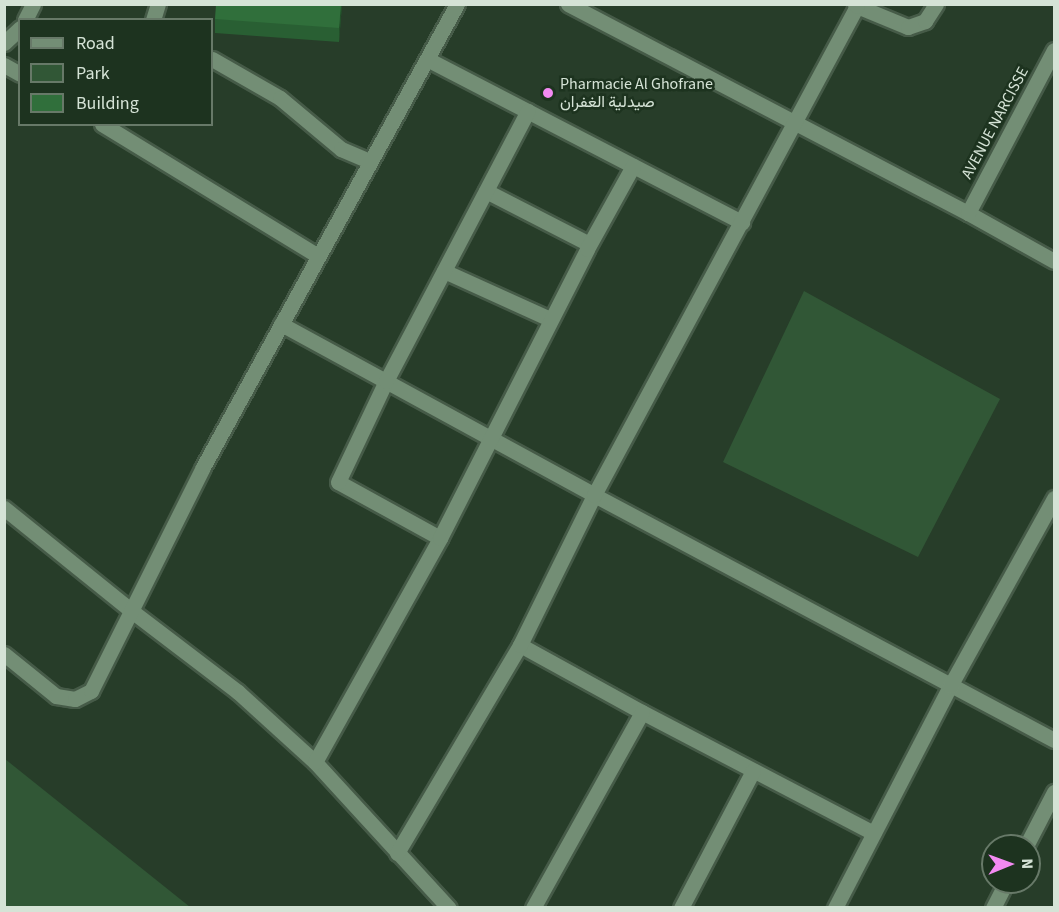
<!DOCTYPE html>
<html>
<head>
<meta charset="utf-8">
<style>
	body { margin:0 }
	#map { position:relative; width:1059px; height:912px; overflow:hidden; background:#273d29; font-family:"Source Sans 3",Vazirmatn,sans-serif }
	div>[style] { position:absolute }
	.green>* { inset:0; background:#315736 }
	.roads { filter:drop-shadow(2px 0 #465b48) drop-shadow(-2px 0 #465b48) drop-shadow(0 2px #465b48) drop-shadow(0 -2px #465b48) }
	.minor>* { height:15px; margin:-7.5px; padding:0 7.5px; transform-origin:7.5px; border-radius:7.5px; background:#738e75 }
	.wall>* { inset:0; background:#295f33 }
	.shaded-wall>* { inset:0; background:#224e29 }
	.building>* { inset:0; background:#306f3b }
	.dots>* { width:16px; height:16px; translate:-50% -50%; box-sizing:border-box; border:3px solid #1d331f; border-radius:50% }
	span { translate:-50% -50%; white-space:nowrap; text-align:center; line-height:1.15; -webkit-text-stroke:5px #1d331f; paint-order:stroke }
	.poi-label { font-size:16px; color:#d5e3d6 }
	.left { translate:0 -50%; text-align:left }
	.street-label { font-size:16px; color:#d5e3d6 }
	.frame { position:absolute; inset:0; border:6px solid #d5e3d6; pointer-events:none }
	.legend { position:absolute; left:18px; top:18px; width:195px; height:108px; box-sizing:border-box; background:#1d331f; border:2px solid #677968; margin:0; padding:8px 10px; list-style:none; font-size:18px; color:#d5e3d6 }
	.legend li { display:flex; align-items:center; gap:12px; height:30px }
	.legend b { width:30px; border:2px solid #677968 }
	.north { position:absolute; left:981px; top:834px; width:60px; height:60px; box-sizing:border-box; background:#1d331f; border:2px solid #677968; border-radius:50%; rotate:89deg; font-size:16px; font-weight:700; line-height:24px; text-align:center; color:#d5e3d6 }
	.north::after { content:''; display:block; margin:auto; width:21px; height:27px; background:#f38af2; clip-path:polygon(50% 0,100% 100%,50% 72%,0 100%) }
</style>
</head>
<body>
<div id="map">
	<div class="green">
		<i style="clip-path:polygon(804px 291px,1000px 399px,918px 557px,723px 462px)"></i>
		<i style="clip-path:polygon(5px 759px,190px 907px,5px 907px)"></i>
	</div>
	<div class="roads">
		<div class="minor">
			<i style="left:568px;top:4px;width:451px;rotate:27.6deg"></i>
			<i style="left:968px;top:213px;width:98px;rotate:29.2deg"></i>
			<i style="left:857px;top:6px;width:55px;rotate:22.4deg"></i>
			<i style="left:908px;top:27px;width:18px;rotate:-19deg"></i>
			<i style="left:925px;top:21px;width:20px;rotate:-57deg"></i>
			<i style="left:25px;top:20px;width:18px;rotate:-63deg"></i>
			<i style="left:153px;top:20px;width:17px;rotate:-73deg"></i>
			<i style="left:4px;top:43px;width:22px;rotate:-43deg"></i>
			<i style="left:212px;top:59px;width:78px;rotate:29.8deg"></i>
			<i style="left:280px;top:98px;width:80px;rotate:39.9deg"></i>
			<i style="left:341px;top:149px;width:30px;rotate:23deg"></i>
			<i style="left:427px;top:59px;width:355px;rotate:27.4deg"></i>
			<i style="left:4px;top:65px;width:18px;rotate:29deg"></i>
			<i style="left:102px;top:124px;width:253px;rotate:31.4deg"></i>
			<i style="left:486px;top:191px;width:116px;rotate:27.2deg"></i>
			<i style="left:968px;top:213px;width:184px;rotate:-62.2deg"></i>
			<i style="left:444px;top:271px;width:116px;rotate:24.4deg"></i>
			<i style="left:281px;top:324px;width:357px;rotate:28.6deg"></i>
			<i style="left:594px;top:495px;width:521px;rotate:28.04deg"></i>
			<i style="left:4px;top:508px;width:166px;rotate:38.9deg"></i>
			<i style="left:133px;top:612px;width:132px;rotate:37.3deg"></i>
			<i style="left:238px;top:692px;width:104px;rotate:42.3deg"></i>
			<i style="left:315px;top:762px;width:198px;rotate:47.5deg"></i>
			<i style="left:440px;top:538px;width:116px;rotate:-151.2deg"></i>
			<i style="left:338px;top:482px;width:112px;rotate:-64.6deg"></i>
			<i style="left:386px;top:381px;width:305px;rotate:-62.3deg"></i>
			<i style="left:520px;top:645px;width:139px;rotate:28.8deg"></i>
			<i style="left:642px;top:712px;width:261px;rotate:27.6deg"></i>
			<i style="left:4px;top:654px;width:67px;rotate:38.9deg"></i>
			<i style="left:56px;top:696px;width:19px;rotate:9deg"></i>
			<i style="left:75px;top:699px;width:18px;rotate:-27deg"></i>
			<i style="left:91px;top:691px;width:250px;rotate:-63.4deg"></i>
			<i style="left:203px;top:467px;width:528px;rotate:-61.25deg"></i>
			<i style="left:315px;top:762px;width:257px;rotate:-60.8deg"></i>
			<i style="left:440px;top:538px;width:324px;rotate:-63deg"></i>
			<i style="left:587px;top:249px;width:95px;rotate:-61deg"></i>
			<i style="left:1026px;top:846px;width:61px;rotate:-62.6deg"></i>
			<i style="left:397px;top:853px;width:242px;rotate:-59.4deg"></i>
			<i style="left:520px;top:645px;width:167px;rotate:-63.7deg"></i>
			<i style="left:594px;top:495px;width:555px;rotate:-61.73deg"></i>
			<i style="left:857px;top:6px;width:3px;rotate:-135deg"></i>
			<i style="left:533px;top:908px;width:224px;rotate:-60.9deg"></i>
			<i style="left:681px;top:908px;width:155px;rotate:-62.3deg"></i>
			<i style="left:835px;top:908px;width:250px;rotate:-62.6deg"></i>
			<i style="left:950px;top:686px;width:215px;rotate:-61deg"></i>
			<i style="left:993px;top:908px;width:29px;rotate:-63deg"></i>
		</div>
	</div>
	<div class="wall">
		<i style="clip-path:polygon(342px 4px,339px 42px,215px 33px,215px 19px)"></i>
	</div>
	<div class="shaded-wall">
		<i style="clip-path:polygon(341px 4px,342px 4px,339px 42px,339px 28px)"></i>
	</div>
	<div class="building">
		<i style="clip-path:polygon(216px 4px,341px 4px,339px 28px,215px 19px)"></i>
	</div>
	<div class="dots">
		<i style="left:548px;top:93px;background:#f38af2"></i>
	</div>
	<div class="poi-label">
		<span class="left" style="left:560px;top:93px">Pharmacie Al Ghofrane<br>صيدلية الغفران</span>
	</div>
	<div class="street-label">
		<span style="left:995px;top:123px;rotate:-62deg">AVENUE NARCISSE</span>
	</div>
	<div class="frame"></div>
	<ul class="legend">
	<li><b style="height:8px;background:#738e75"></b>Road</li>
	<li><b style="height:16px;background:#315736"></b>Park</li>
	<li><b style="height:16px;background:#306f3b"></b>Building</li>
	</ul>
	<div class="north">N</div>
</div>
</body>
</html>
